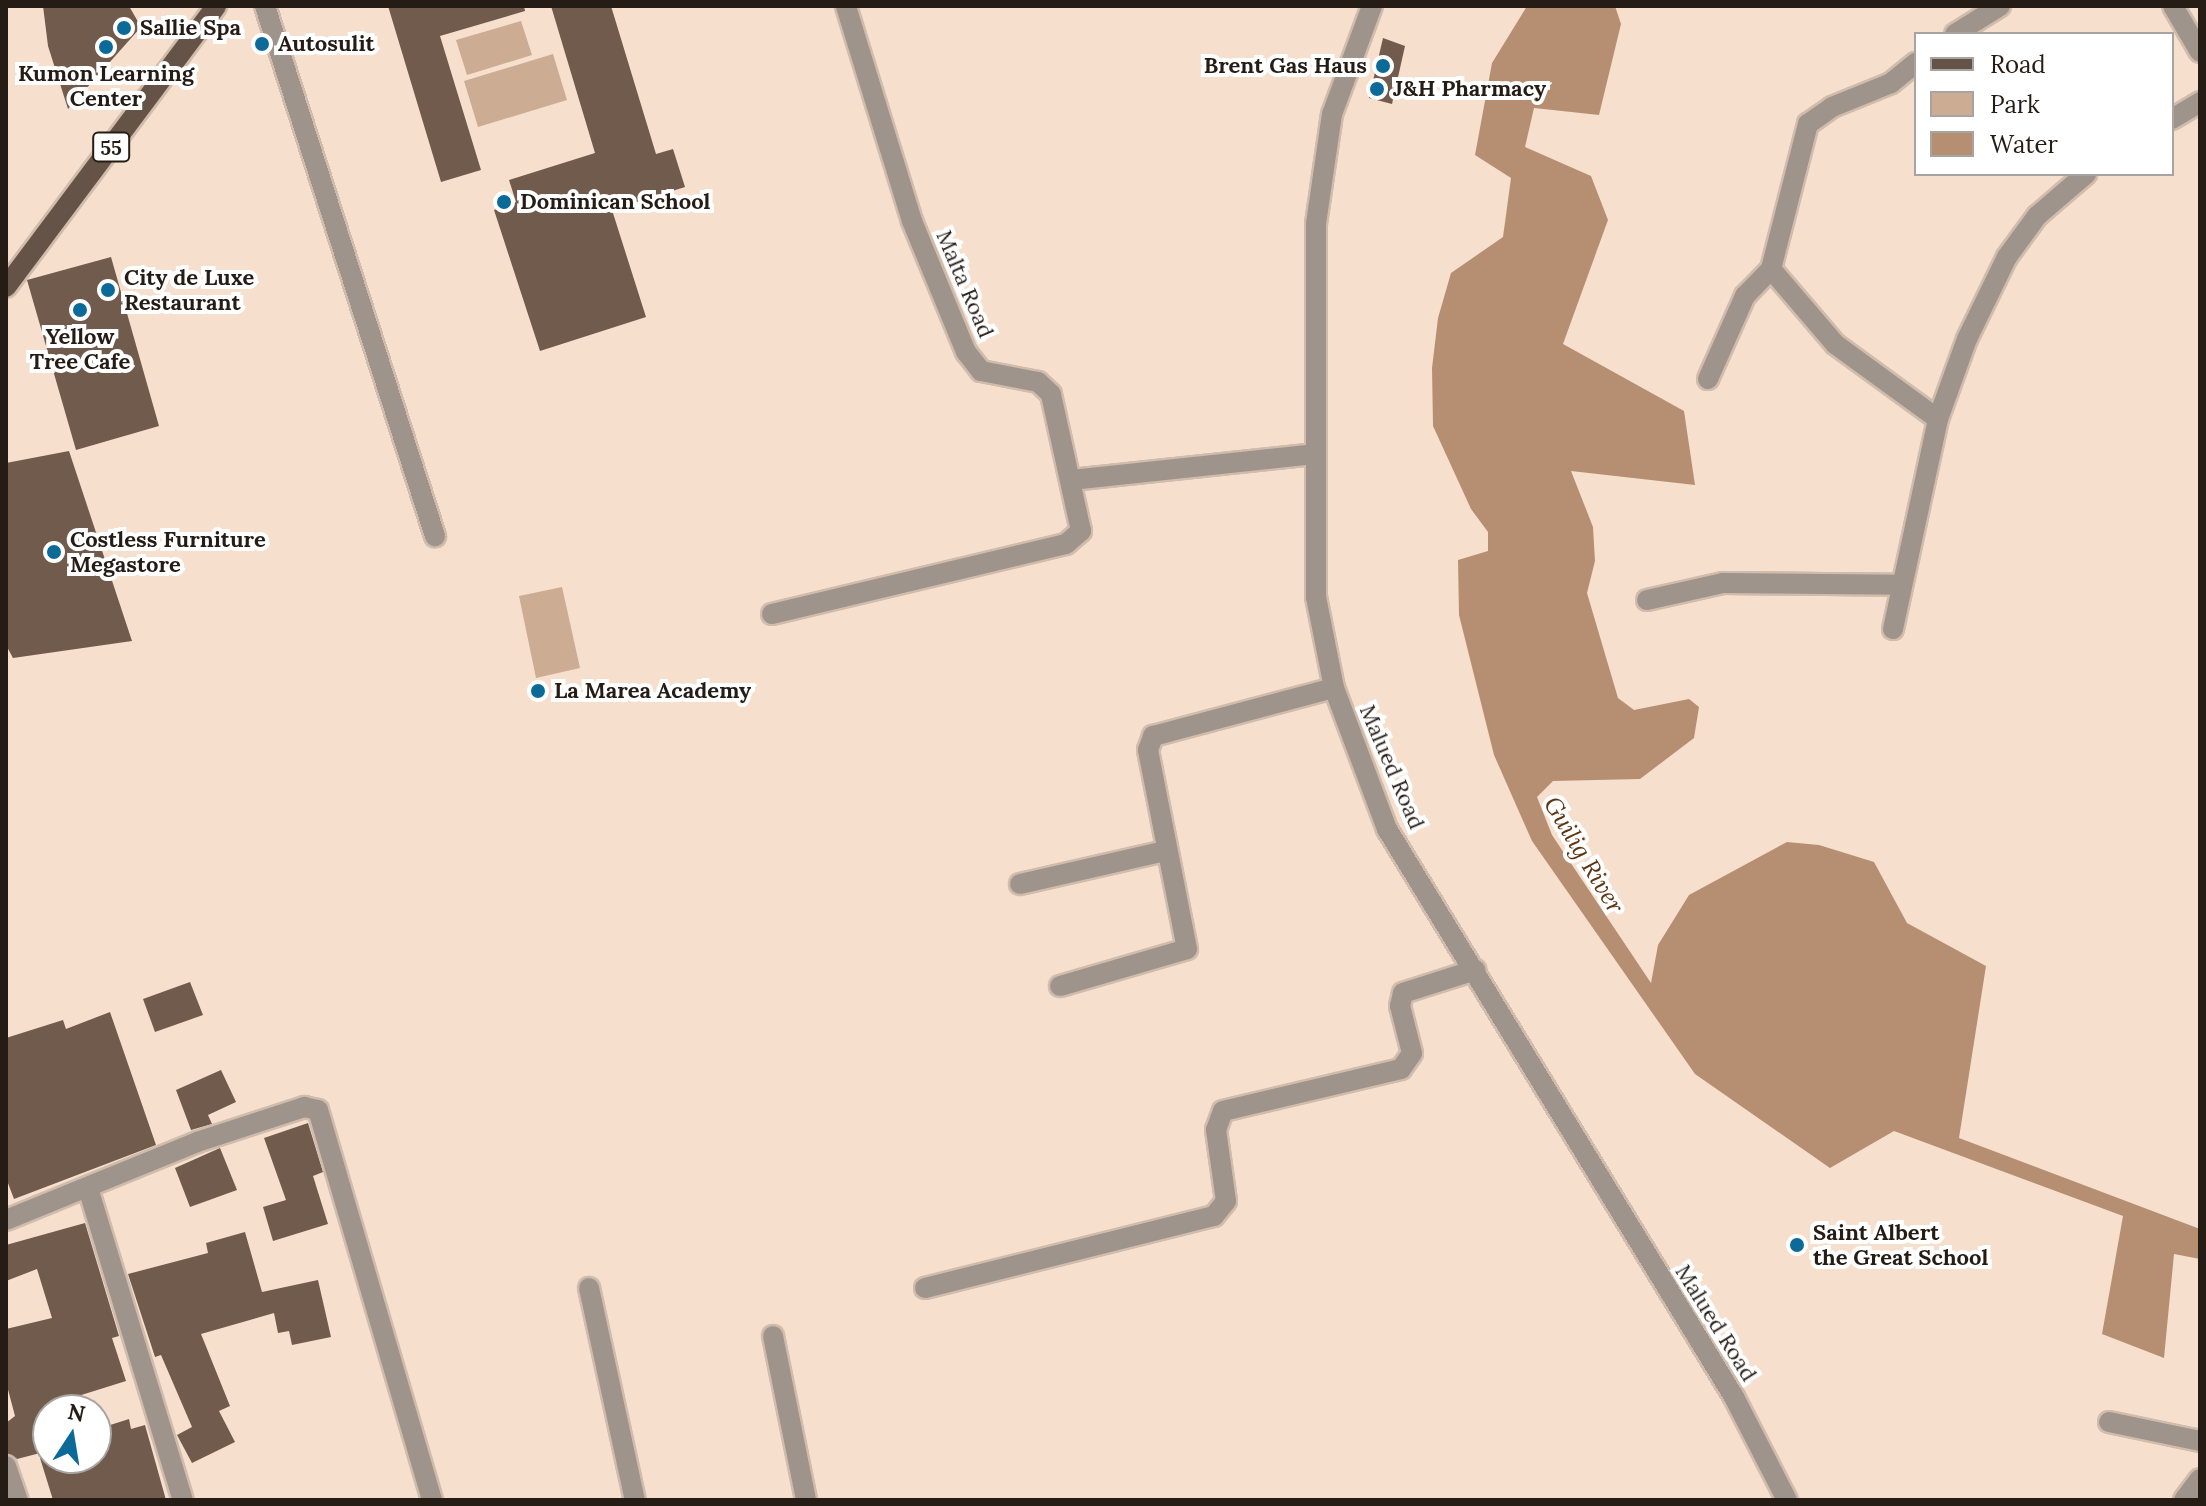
<!DOCTYPE html>
<html>
<head>
<meta charset="utf-8">
<style>
	body { margin:0 }
	#map { position:relative; width:2206px; height:1506px; overflow:hidden; background:#f7dfcd; font-family:Lora,serif }
	div>[style] { position:absolute }
	.green>* { inset:0; background:#cdac94 }
	.water>* { inset:0; background:#b68f72 }
	.building>* { inset:0; background:#705b4c }
	.roads { filter:drop-shadow(2px 0 #d1bcac) drop-shadow(-2px 0 #d1bcac) drop-shadow(0 2px #d1bcac) drop-shadow(0 -2px #d1bcac) }
	.minor>* { height:20px; margin:-10px; padding:0 10px; transform-origin:10px; border-radius:10px; background:#9e948c }
	.major>* { height:20px; margin:-10px; padding:0 10px; transform-origin:10px; border-radius:10px; background:#645346 }
	.dots>* { width:22px; height:22px; translate:-50% -50%; box-sizing:border-box; border:4px solid #fff; border-radius:50% }
	span { translate:-50% -50%; white-space:nowrap; text-align:center; line-height:1.15; -webkit-text-stroke:8px #fff; paint-order:stroke }
	.shield-label span { padding:2px 6px; background:#fff; border:2px solid; border-radius:6px; -webkit-text-stroke-width:0 }
	.shield-label { font-size:20px; color:#241c15; font-weight:700 }
	.poi-label { font-size:22px; color:#241c15; font-weight:700 }
	.left { translate:0 -50%; text-align:left }
	.right { translate:-100% -50%; text-align:right }
	.street-label { font-size:22px; color:#241c15 }
	.water-label { font-size:24px; color:#5d3512; font-style:italic }
	.frame { position:absolute; inset:0; border:8px solid #241c15; pointer-events:none }
	.legend { position:absolute; left:1914px; top:32px; width:260px; height:144px; box-sizing:border-box; background:#fff; border:2px solid #a7a4a1; margin:0; padding:10px 14px; list-style:none; font-size:24px; color:#241c15 }
	.legend li { display:flex; align-items:center; gap:16px; height:40px }
	.legend b { width:40px; border:2px solid #a7a4a1 }
	.north { position:absolute; left:32px; top:1394px; width:80px; height:80px; box-sizing:border-box; background:#fff; border:2px solid #a7a4a1; border-radius:50%; rotate:12deg; font-size:22px; font-weight:700; line-height:32px; text-align:center; color:#241c15 }
	.north::after { content:''; display:block; margin:auto; width:28px; height:36px; background:#0c6a99; clip-path:polygon(50% 0,100% 100%,50% 72%,0 100%) }
</style>
</head>
<body>
<div id="map">
	<div class="green">
		<i style="clip-path:polygon(521px 21px,532px 55px,467px 75px,456px 40px)"></i>
		<i style="clip-path:polygon(553px 54px,567px 100px,478px 127px,464px 81px)"></i>
		<i style="clip-path:polygon(562px 587px,580px 668px,536px 678px,519px 596px)"></i>
	</div>
	<div class="water">
		<i style="clip-path:polygon(1527px 6px,1615px 6px,1621px 24px,1599px 115px,1534px 108px,1525px 147px,1591px 176px,1608px 220px,1563px 344px,1684px 411px,1695px 485px,1571px 471px,1593px 527px,1595px 561px,1587px 593px,1618px 698px,1634px 710px,1689px 699px,1699px 707px,1694px 738px,1640px 779px,1553px 781px,1537px 797px,1552px 835px,1651px 983px,1658px 945px,1689px 895px,1787px 842px,1819px 845px,1874px 862px,1907px 923px,1986px 966px,1959px 1138px,2200px 1229px,2200px 1259px,2174px 1254px,2164px 1358px,2102px 1334px,2123px 1216px,1894px 1131px,1830px 1168px,1695px 1074px,1532px 841px,1494px 755px,1459px 615px,1458px 560px,1488px 551px,1488px 532px,1471px 509px,1433px 426px,1432px 368px,1438px 318px,1451px 273px,1503px 237px,1511px 178px,1475px 155px,1492px 63px)"></i>
	</div>
	<div class="building">
		<i style="clip-path:polygon(43px 6px,129px 6px,141px 27px,68px 109px,48px 46px)"></i>
		<i style="clip-path:polygon(388px 6px,524px 6px,525px 11px,440px 36px,481px 170px,441px 182px)"></i>
		<i style="clip-path:polygon(551px 6px,611px 6px,656px 154px,673px 149px,685px 187px,612px 210px,646px 317px,540px 351px,494px 210px,516px 202px,509px 180px,595px 153px)"></i>
		<i style="clip-path:polygon(1383px 38px,1405px 46px,1392px 104px,1369px 98px)"></i>
		<i style="clip-path:polygon(111px 257px,159px 426px,76px 450px,27px 280px)"></i>
		<i style="clip-path:polygon(69px 451px,132px 641px,13px 658px,6px 645px,6px 463px)"></i>
		<i style="clip-path:polygon(190px 982px,203px 1015px,155px 1032px,143px 999px)"></i>
		<i style="clip-path:polygon(110px 1012px,156px 1145px,14px 1199px,6px 1178px,6px 1038px,63px 1020px,66px 1029px)"></i>
		<i style="clip-path:polygon(221px 1070px,236px 1102px,208px 1115px,212px 1124px,191px 1130px,176px 1090px)"></i>
		<i style="clip-path:polygon(308px 1123px,323px 1172px,313px 1176px,328px 1224px,273px 1241px,263px 1207px,286px 1200px,264px 1138px)"></i>
		<i style="clip-path:polygon(220px 1148px,237px 1190px,190px 1207px,175px 1168px)"></i>
		<i style="clip-path:polygon(85px 1223px,119px 1336px,112px 1338px,126px 1381px,59px 1402px,61px 1410px,48px 1410px,48px 1451px,17px 1459px,6px 1453px,6px 1423px,15px 1416px,6px 1382px,6px 1329px,52px 1318px,37px 1269px,6px 1281px,6px 1245px)"></i>
		<i style="clip-path:polygon(245px 1232px,262px 1292px,318px 1280px,331px 1337px,292px 1345px,289px 1331px,278px 1333px,274px 1313px,201px 1334px,230px 1406px,219px 1411px,235px 1442px,192px 1463px,177px 1435px,192px 1427px,161px 1355px,155px 1357px,128px 1274px,208px 1253px,206px 1243px)"></i>
		<i style="clip-path:polygon(129px 1419px,131px 1429px,145px 1425px,166px 1500px,53px 1500px,40px 1458px,96px 1458px,96px 1439px,109px 1435px,107px 1426px)"></i>
	</div>
	<div class="roads">
		<div class="minor">
			<i style="left:265px;top:6px;width:557px;rotate:72.22deg"></i>
			<i style="left:1372px;top:6px;width:115px;rotate:110.3deg"></i>
			<i style="left:1332px;top:114px;width:111px;rotate:98.3deg"></i>
			<i style="left:1316px;top:224px;width:373px;rotate:90deg"></i>
			<i style="left:1316px;top:597px;width:93px;rotate:78.8deg"></i>
			<i style="left:1334px;top:688px;width:151px;rotate:69.4deg"></i>
			<i style="left:1387px;top:829px;width:666px;rotate:58.58deg"></i>
			<i style="left:1734px;top:1397px;width:116px;rotate:62.8deg"></i>
			<i style="left:2173px;top:6px;width:53px;rotate:59.6deg"></i>
			<i style="left:1955px;top:34px;width:53px;rotate:-31.9deg"></i>
			<i style="left:2172px;top:119px;width:33px;rotate:-31deg"></i>
			<i style="left:1771px;top:269px;width:99px;rotate:49.5deg"></i>
			<i style="left:1835px;top:344px;width:127px;rotate:36.1deg"></i>
			<i style="left:1708px;top:379px;width:91px;rotate:-66deg"></i>
			<i style="left:1745px;top:296px;width:37px;rotate:-46deg"></i>
			<i style="left:1771px;top:269px;width:150px;rotate:-75.7deg"></i>
			<i style="left:1808px;top:124px;width:29px;rotate:-35deg"></i>
			<i style="left:1832px;top:107px;width:64px;rotate:-22.1deg"></i>
			<i style="left:1891px;top:83px;width:32px;rotate:-39deg"></i>
			<i style="left:1072px;top:480px;width:243px;rotate:-6.1deg"></i>
			<i style="left:1647px;top:600px;width:78px;rotate:-12.6deg"></i>
			<i style="left:1723px;top:583px;width:179px;rotate:0.6deg"></i>
			<i style="left:772px;top:614px;width:302px;rotate:-13.4deg"></i>
			<i style="left:1066px;top:544px;width:20px;rotate:-41deg"></i>
			<i style="left:1081px;top:531px;width:140px;rotate:-102.4deg"></i>
			<i style="left:1051px;top:394px;width:18px;rotate:-137deg"></i>
			<i style="left:1038px;top:382px;width:58px;rotate:-169.1deg"></i>
			<i style="left:981px;top:371px;width:24px;rotate:-128deg"></i>
			<i style="left:966px;top:352px;width:142px;rotate:-112.4deg"></i>
			<i style="left:912px;top:221px;width:225px;rotate:-107.1deg"></i>
			<i style="left:1893px;top:629px;width:215px;rotate:-77.9deg"></i>
			<i style="left:1938px;top:419px;width:85px;rotate:-70.1deg"></i>
			<i style="left:1967px;top:339px;width:91px;rotate:-64deg"></i>
			<i style="left:2007px;top:257px;width:51px;rotate:-53.8deg"></i>
			<i style="left:2037px;top:216px;width:65px;rotate:-40.6deg"></i>
			<i style="left:1020px;top:884px;width:149px;rotate:-12.8deg"></i>
			<i style="left:1060px;top:986px;width:132px;rotate:-16.2deg"></i>
			<i style="left:1187px;top:949px;width:203px;rotate:-101.1deg"></i>
			<i style="left:1148px;top:750px;width:15px;rotate:-70deg"></i>
			<i style="left:1153px;top:736px;width:187px;rotate:-14.9deg"></i>
			<i style="left:88px;top:1188px;width:326px;rotate:73.1deg"></i>
			<i style="left:6px;top:1220px;width:206px;rotate:-22.2deg"></i>
			<i style="left:197px;top:1142px;width:113px;rotate:-18.1deg"></i>
			<i style="left:304px;top:1107px;width:14px;rotate:12deg"></i>
			<i style="left:318px;top:1110px;width:406px;rotate:73.7deg"></i>
			<i style="left:589px;top:1288px;width:217px;rotate:77.8deg"></i>
			<i style="left:925px;top:1288px;width:298px;rotate:-14deg"></i>
			<i style="left:1214px;top:1216px;width:19px;rotate:-51deg"></i>
			<i style="left:1226px;top:1201px;width:72px;rotate:-98deg"></i>
			<i style="left:1216px;top:1130px;width:20px;rotate:-70deg"></i>
			<i style="left:1223px;top:1111px;width:183px;rotate:-13.3deg"></i>
			<i style="left:1401px;top:1069px;width:19px;rotate:-55deg"></i>
			<i style="left:1412px;top:1053px;width:49px;rotate:-104.3deg"></i>
			<i style="left:1400px;top:1006px;width:13px;rotate:-77deg"></i>
			<i style="left:1403px;top:993px;width:76px;rotate:-17.7deg"></i>
			<i style="left:773px;top:1336px;width:167px;rotate:78.6deg"></i>
			<i style="left:2109px;top:1422px;width:93px;rotate:11.8deg"></i>
			<i style="left:6px;top:1466px;width:36px;rotate:71deg"></i>
			<i style="left:2184px;top:1500px;width:26px;rotate:-53deg"></i>
		</div>
		<div class="major">
			<i style="left:6px;top:287px;width:351px;rotate:-53.2deg"></i>
		</div>
	</div>
	<div class="dots">
		<i style="left:124px;top:28px;background:#0c6a99"></i>
		<i style="left:262px;top:44px;background:#0c6a99"></i>
		<i style="left:106px;top:47px;background:#0c6a99"></i>
		<i style="left:1383px;top:66px;background:#0c6a99"></i>
		<i style="left:1377px;top:89px;background:#0c6a99"></i>
		<i style="left:504px;top:202px;background:#0c6a99"></i>
		<i style="left:108px;top:290px;background:#0c6a99"></i>
		<i style="left:80px;top:310px;background:#0c6a99"></i>
		<i style="left:54px;top:552px;background:#0c6a99"></i>
		<i style="left:538px;top:691px;background:#0c6a99"></i>
		<i style="left:1797px;top:1245px;background:#0c6a99"></i>
	</div>
	<div class="shield-label">
		<span style="left:111px;top:147px">55</span>
	</div>
	<div class="poi-label">
		<span class="left" style="left:140px;top:28px">Sallie Spa</span>
		<span class="left" style="left:278px;top:44px">Autosulit</span>
		<span class="right" style="left:1367px;top:66px">Brent Gas Haus</span>
		<span style="left:106px;top:86px">Kumon Learning<br>Center</span>
		<span class="left" style="left:1393px;top:89px">J&amp;H Pharmacy</span>
		<span class="left" style="left:520px;top:202px">Dominican School</span>
		<span class="left" style="left:124px;top:290px">City de Luxe<br>Restaurant</span>
		<span style="left:80px;top:349px">Yellow<br>Tree Cafe</span>
		<span class="left" style="left:70px;top:552px">Costless Furniture<br>Megastore</span>
		<span class="left" style="left:554px;top:691px">La Marea Academy</span>
		<span class="left" style="left:1813px;top:1245px">Saint Albert<br>the Great School</span>
	</div>
	<div class="street-label">
		<span style="left:965px;top:284px;rotate:67deg">Malta Road</span>
		<span style="left:1392px;top:767px;rotate:67deg">Malued Road</span>
		<span style="left:1716px;top:1323px;rotate:58deg">Malued Road</span>
	</div>
	<div class="water-label">
		<span style="left:1584px;top:855px;rotate:59deg">Guilig River</span>
	</div>
	<div class="frame"></div>
	<ul class="legend">
	<li><b style="height:10px;background:#645346"></b>Road</li>
	<li><b style="height:22px;background:#cdac94"></b>Park</li>
	<li><b style="height:22px;background:#b68f72"></b>Water</li>
	</ul>
	<div class="north">N</div>
</div>
</body>
</html>
